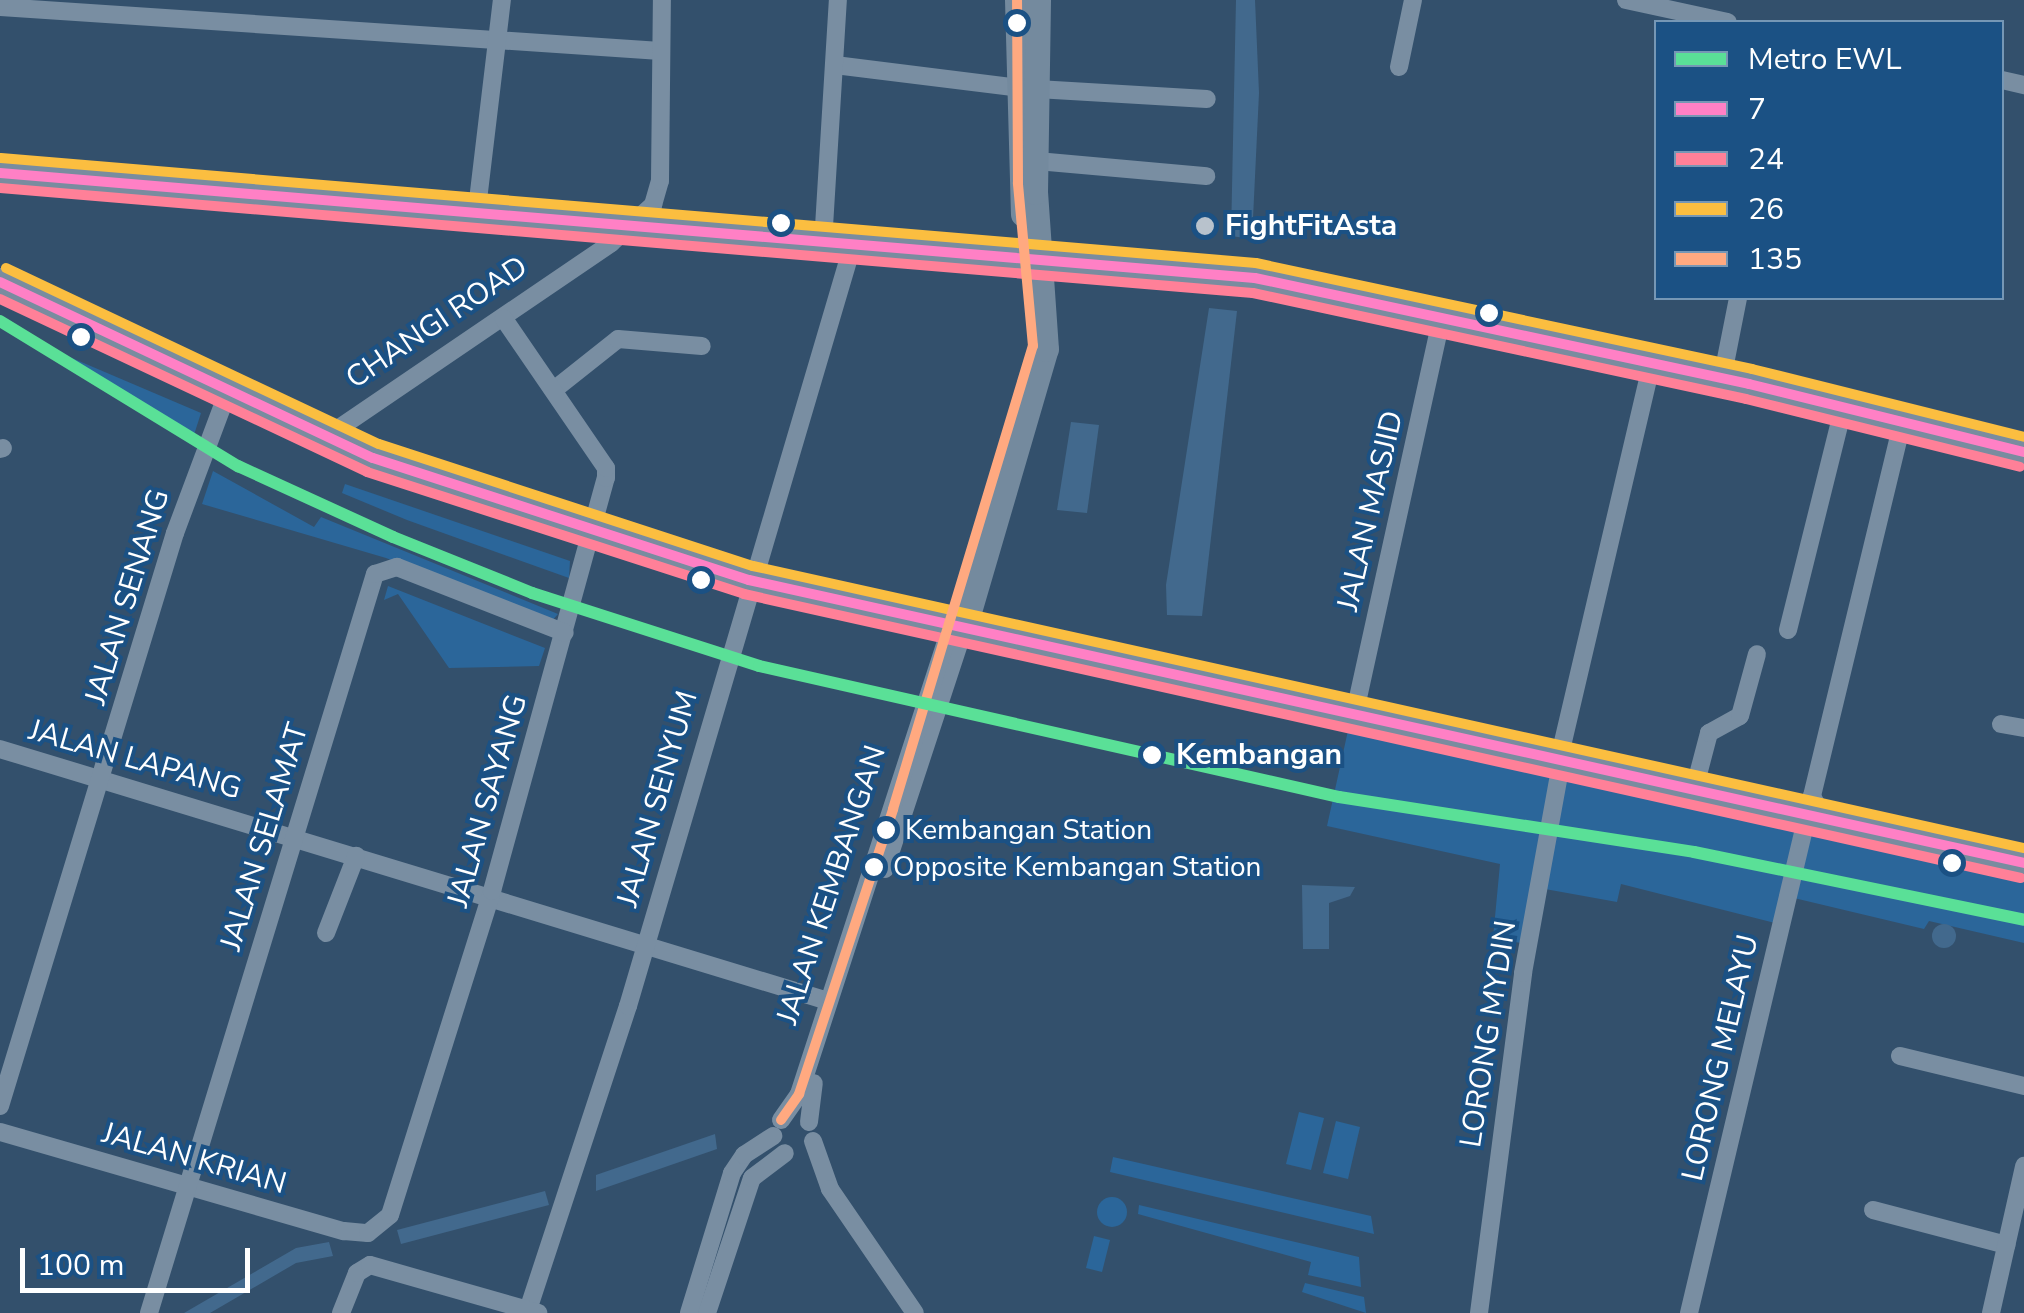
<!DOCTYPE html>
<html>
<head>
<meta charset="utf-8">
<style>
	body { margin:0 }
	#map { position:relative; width:2024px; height:1313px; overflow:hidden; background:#33506c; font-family:"Nunito Sans",sans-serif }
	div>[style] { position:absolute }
	.green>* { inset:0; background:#2b669a }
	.round { border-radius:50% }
	.water>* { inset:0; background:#42698d }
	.street>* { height:18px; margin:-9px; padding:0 9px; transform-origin:9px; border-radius:9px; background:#798ea2 }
	.secondary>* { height:25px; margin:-12.5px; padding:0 12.5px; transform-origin:12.5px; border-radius:12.5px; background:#748a9e }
	.primary>* { height:28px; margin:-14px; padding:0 14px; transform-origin:14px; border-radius:14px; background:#798c9f }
	.bus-1>* { height:10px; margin:-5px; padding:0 5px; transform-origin:5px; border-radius:5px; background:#ff80c5 }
	.bus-2>* { height:10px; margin:-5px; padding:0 5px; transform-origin:5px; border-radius:5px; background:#ff8098 }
	.bus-3>* { height:10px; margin:-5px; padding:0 5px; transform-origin:5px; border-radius:5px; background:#fbbe40 }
	.bus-4>* { height:10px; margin:-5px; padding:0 5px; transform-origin:5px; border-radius:5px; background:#ffa980 }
	.metro-1>* { height:12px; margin:-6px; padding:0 6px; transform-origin:6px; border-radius:6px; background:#5ae097 }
	.dots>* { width:28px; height:28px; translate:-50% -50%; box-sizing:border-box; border:5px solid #1b5184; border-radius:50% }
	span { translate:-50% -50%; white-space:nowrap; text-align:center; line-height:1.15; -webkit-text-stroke:8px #1b5184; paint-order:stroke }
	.bus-label { font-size:28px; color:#fff }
	.left { translate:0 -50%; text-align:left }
	.poi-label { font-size:30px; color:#fff; font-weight:700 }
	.street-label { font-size:30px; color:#fff }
	.stop-label { font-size:30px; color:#fff; font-weight:700 }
	.legend { position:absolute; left:1654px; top:20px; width:350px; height:280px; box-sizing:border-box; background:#1b5184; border:2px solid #7697b5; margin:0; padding:12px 18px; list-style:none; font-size:30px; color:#fff }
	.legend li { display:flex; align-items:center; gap:20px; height:50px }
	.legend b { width:50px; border:2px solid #7697b5 }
	.scale { position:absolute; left:20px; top:1248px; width:230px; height:45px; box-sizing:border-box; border:5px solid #fff; border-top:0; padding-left:12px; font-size:30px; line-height:35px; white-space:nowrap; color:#fff; -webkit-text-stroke:8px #1b5184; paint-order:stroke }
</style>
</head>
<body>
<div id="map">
	<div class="green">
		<i style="clip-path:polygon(39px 344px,201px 413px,192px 441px)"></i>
		<i style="clip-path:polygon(213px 471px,314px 527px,321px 517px,558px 614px,551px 622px,386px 558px,202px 504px)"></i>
		<i style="clip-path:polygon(345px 484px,570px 561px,569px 578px,407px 520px,342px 493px)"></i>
		<i style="clip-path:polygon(388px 586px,545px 648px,539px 666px,449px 668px,398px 594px,384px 600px)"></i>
		<i style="clip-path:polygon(1349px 726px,1552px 774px,1521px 943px,1493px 938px,1500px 864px,1327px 826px)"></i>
		<i style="clip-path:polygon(1567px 777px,1797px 825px,1775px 923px,1621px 884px,1617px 902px,1545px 889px)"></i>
		<i style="clip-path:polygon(1811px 828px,2024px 873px,2024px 943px,1929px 921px,1924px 929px,1794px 898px)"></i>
		<i style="clip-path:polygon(1299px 1112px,1324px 1118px,1311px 1170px,1286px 1164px)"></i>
		<i style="clip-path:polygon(1336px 1121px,1360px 1127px,1348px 1179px,1323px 1173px)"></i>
		<i style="clip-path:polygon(1113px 1157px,1371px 1216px,1374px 1234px,1110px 1172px)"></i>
		<i class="round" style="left:1097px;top:1197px;width:30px;height:30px"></i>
		<i style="clip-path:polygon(1139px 1205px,1359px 1257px,1361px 1287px,1308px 1275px,1311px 1262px,1138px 1214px)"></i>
		<i style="clip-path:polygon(1094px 1236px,1110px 1240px,1102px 1272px,1086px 1268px)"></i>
		<i style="clip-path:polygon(1305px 1283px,1364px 1297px,1366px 1313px,1302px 1292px)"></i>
	</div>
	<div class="water">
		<i style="clip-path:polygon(1236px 0,1255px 0,1259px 93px,1252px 239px,1231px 236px)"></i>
		<i style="clip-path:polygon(1209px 308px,1237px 311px,1202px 616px,1167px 615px,1166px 585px)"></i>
		<i style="clip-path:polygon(1071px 422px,1099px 425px,1087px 513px,1057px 510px)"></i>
		<i style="clip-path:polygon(1302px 885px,1355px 887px,1350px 896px,1329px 903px,1329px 949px,1303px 949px)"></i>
		<i class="round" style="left:1932px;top:924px;width:24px;height:24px"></i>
		<i style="clip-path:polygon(715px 1134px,717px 1149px,596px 1191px,596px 1175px)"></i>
		<i style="clip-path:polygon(545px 1191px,549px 1205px,401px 1244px,397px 1230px)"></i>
		<i style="clip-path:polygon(329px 1242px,333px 1256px,296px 1263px,210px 1313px,184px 1313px,296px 1248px)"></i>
	</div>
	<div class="street">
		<i style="left:1626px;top:0;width:104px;rotate:12.2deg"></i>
		<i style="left:0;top:7px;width:662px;rotate:3.81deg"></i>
		<i style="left:835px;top:65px;width:186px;rotate:7.1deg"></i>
		<i style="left:1020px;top:88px;width:187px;rotate:3.4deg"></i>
		<i style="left:1399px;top:67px;width:68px;rotate:-78.2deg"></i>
		<i style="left:2002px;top:80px;width:23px;rotate:13deg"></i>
		<i style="left:1037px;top:161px;width:170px;rotate:5.1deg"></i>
		<i style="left:476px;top:217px;width:219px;rotate:-83.2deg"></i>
		<i style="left:823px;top:243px;width:243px;rotate:-86.5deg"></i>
		<i style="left:1722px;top:379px;width:83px;rotate:-78.8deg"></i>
		<i style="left:555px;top:389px;width:80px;rotate:-38.4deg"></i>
		<i style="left:618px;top:339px;width:84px;rotate:4.8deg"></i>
		<i style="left:326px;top:437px;width:345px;rotate:-34.2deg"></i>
		<i style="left:611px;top:243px;width:57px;rotate:-42.1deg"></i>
		<i style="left:653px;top:205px;width:25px;rotate:-74deg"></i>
		<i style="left:660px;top:181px;width:181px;rotate:-89.4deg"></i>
		<i style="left:0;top:449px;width:3px;rotate:-18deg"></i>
		<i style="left:1788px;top:630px;width:228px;rotate:-76deg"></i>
		<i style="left:1354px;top:716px;width:406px;rotate:-77.6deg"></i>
		<i style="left:2001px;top:724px;width:23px;rotate:10deg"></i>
		<i style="left:0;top:749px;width:865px;rotate:16.93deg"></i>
		<i style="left:1558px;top:763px;width:411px;rotate:-76.8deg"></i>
		<i style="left:1694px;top:790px;width:59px;rotate:-75.3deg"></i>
		<i style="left:1709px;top:733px;width:35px;rotate:-29deg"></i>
		<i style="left:1740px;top:716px;width:64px;rotate:-74.7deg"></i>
		<i style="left:1824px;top:818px;width:25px;rotate:-119deg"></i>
		<i style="left:1812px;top:796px;width:383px;rotate:-76.4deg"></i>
		<i style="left:885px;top:869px;width:250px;rotate:-71.8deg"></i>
		<i style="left:326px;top:933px;width:83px;rotate:-68.7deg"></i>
		<i style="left:1900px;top:1056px;width:128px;rotate:13.6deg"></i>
		<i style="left:0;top:1106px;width:599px;rotate:-73.02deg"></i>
		<i style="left:175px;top:533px;width:148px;rotate:-69.5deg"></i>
		<i style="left:781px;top:1120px;width:32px;rotate:-55deg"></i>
		<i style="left:799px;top:1094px;width:489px;rotate:-72deg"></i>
		<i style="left:809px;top:1122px;width:39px;rotate:-83deg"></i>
		<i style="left:0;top:1132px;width:358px;rotate:16.1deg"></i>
		<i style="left:344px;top:1231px;width:24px;rotate:5deg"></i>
		<i style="left:368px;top:1233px;width:28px;rotate:-39deg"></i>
		<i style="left:390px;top:1215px;width:340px;rotate:-72.5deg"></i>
		<i style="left:492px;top:891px;width:428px;rotate:-74.6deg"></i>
		<i style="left:606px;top:478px;width:10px;rotate:-90deg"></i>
		<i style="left:606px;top:468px;width:181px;rotate:-124.4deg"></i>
		<i style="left:813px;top:1141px;width:51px;rotate:70.5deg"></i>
		<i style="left:830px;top:1189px;width:150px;rotate:55.6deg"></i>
		<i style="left:1873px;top:1210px;width:138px;rotate:14.7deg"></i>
		<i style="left:528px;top:1310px;width:320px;rotate:-71.8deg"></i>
		<i style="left:628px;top:1006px;width:795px;rotate:-73.55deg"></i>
		<i style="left:149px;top:1313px;width:773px;rotate:-73deg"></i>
		<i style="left:375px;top:574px;width:23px;rotate:-18deg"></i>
		<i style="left:397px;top:567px;width:180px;rotate:21.4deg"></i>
		<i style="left:341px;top:1313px;width:43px;rotate:-68.2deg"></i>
		<i style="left:357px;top:1273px;width:15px;rotate:-32deg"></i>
		<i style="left:370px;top:1265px;width:175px;rotate:15.9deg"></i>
		<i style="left:689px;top:1313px;width:146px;rotate:-72.9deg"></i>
		<i style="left:732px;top:1173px;width:22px;rotate:-56deg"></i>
		<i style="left:744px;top:1155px;width:35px;rotate:-33deg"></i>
		<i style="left:707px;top:1313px;width:142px;rotate:-71.6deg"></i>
		<i style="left:752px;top:1178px;width:41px;rotate:-37.1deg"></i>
		<i style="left:1479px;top:1313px;width:343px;rotate:-82.6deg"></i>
		<i style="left:1523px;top:973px;width:212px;rotate:-79.7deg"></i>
		<i style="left:1689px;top:1313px;width:511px;rotate:-76.64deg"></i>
		<i style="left:1991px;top:1313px;width:151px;rotate:-77.3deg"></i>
	</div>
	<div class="secondary">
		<i style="left:1017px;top:0;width:214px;rotate:88.4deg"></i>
		<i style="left:963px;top:632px;width:295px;rotate:-73.7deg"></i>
		<i style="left:1046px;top:349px;width:157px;rotate:-94deg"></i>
		<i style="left:1035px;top:192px;width:192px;rotate:-89.1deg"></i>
	</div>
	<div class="primary">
		<i style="left:0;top:173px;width:1259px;rotate:4.78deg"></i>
		<i style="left:1255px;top:278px;width:505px;rotate:12.11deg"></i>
		<i style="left:1749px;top:384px;width:283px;rotate:13.9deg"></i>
		<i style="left:0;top:282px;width:412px;rotate:25.3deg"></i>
		<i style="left:373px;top:458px;width:395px;rotate:18deg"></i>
		<i style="left:749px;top:580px;width:1306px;rotate:12.51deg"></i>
	</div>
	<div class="bus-1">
		<i style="left:0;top:173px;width:1259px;rotate:4.78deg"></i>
		<i style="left:1255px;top:278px;width:505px;rotate:12.11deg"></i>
		<i style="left:1749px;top:384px;width:283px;rotate:13.9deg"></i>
		<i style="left:0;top:282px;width:412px;rotate:25.3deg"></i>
		<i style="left:373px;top:458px;width:395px;rotate:18deg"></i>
		<i style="left:749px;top:580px;width:1306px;rotate:12.51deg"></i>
	</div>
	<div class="bus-2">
		<i style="left:0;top:188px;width:1257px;rotate:4.79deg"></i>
		<i style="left:1253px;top:293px;width:504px;rotate:12.13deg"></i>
		<i style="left:1746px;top:399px;width:282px;rotate:13.9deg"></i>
		<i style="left:0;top:299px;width:406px;rotate:25.2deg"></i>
		<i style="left:367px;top:472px;width:396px;rotate:17.9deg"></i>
		<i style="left:744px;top:594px;width:1308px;rotate:12.54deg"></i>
	</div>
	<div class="bus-3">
		<i style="left:1px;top:158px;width:1259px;rotate:4.78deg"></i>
		<i style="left:1256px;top:263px;width:507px;rotate:12.06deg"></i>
		<i style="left:1752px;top:369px;width:280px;rotate:14deg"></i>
		<i style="left:6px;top:268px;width:412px;rotate:25.3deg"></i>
		<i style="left:379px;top:444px;width:393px;rotate:18.1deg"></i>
		<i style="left:753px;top:566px;width:1302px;rotate:12.51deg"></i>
	</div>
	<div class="bus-4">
		<i style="left:781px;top:1120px;width:32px;rotate:-55deg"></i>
		<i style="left:799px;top:1094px;width:300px;rotate:-71.7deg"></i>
		<i style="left:893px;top:809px;width:484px;rotate:-73.2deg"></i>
		<i style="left:1033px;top:346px;width:164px;rotate:-95.3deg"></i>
		<i style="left:1018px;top:183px;width:183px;rotate:-90.3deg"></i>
	</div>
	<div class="metro-1">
		<i style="left:0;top:321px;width:279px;rotate:31.4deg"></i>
		<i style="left:238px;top:466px;width:170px;rotate:24.6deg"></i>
		<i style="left:393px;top:537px;width:150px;rotate:21.9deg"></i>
		<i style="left:532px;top:593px;width:238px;rotate:17.8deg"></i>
		<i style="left:759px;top:666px;width:595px;rotate:12.73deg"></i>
		<i style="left:1339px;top:797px;width:359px;rotate:8.8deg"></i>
		<i style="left:1694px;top:852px;width:337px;rotate:11.6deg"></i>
	</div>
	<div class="dots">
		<i style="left:1017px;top:23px;background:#fff"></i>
		<i style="left:781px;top:223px;background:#fff"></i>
		<i style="left:1205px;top:226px;background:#b8c2cc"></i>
		<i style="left:1489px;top:313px;background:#fff"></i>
		<i style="left:81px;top:337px;background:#fff"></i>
		<i style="left:701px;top:580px;background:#fff"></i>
		<i style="left:1152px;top:755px;background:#fff"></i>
		<i style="left:886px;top:830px;background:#fff"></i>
		<i style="left:1952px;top:863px;background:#fff"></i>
		<i style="left:874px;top:867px;background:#fff"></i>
	</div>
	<div class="bus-label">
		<span class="left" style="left:905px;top:830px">Kembangan Station</span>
		<span class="left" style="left:893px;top:867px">Opposite Kembangan Station</span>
	</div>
	<div class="poi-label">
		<span class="left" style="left:1225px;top:226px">FightFitAsta</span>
	</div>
	<div class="street-label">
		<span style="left:437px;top:323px;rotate:-34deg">CHANGI ROAD</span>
		<span style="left:1371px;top:511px;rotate:-77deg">JALAN MASJID</span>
		<span style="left:128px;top:597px;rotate:-73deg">JALAN SENANG</span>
		<span style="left:135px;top:760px;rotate:16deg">JALAN LAPANG</span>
		<span style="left:658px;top:799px;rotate:-74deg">JALAN SENYUM</span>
		<span style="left:488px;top:801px;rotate:-74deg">JALAN SAYANG</span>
		<span style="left:265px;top:837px;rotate:-73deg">JALAN SELAMAT</span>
		<span style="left:832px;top:885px;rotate:-72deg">JALAN KEMBANGAN</span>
		<span style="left:1489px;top:1034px;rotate:-81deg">LORONG MYDIN</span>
		<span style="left:1721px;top:1058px;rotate:-77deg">LORONG MELAYU</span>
		<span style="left:194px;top:1159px;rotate:16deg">JALAN KRIAN</span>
	</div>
	<div class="stop-label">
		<span class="left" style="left:1176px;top:755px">Kembangan</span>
	</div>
	<ul class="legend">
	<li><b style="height:12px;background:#5ae097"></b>Metro EWL</li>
	<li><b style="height:12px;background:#ff80c5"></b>7</li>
	<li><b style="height:12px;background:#ff8098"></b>24</li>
	<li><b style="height:12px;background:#fbbe40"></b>26</li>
	<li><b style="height:12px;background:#ffa980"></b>135</li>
	</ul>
	<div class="scale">100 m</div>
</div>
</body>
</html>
